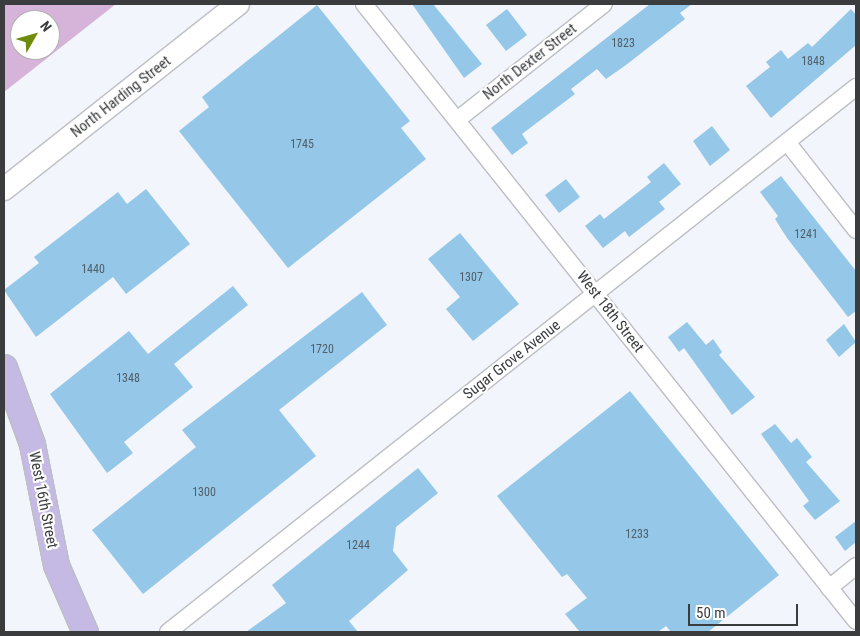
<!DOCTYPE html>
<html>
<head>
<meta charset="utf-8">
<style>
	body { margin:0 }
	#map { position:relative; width:860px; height:636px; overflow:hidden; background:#f2f5fb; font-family:"Roboto Condensed",sans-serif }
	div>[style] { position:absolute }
	.green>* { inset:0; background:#d6b4d9 }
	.building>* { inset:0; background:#94c7e8 }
	.roads { filter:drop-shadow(1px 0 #bcbfc4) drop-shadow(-1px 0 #bcbfc4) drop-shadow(0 1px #bcbfc4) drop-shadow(0 -1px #bcbfc4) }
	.street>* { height:16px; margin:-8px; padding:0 8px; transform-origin:8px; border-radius:8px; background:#fff }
	.secondary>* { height:22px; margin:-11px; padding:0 11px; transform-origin:11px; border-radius:11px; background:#fff }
	.primary>* { height:25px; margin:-12.5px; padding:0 12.5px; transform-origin:12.5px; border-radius:12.5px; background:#c4bae3 }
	span { translate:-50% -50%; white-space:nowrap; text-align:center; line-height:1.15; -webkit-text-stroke:4px #fff; paint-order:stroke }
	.number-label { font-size:12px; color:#515f68 }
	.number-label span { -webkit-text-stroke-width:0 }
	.street-label { font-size:15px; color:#3b3c3e }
	.frame { position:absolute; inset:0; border:5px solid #3b3c3e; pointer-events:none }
	.north { position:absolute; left:10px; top:10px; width:50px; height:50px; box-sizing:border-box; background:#fff; border:1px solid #b1b1b2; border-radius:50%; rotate:52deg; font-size:14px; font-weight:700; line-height:20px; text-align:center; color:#3b3c3e }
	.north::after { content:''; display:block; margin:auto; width:18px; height:22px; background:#6f8c09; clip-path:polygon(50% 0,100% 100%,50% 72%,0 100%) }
	.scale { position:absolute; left:688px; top:604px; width:110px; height:22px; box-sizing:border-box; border:2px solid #3b3c3e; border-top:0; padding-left:6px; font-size:15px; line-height:18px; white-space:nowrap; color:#3b3c3e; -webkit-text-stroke:4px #fff; paint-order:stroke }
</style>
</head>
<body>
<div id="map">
	<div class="green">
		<i style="clip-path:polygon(evenodd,4px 4px,116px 4px,4px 92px,4px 4px,20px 20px,50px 20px,50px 50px,20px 50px,20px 20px)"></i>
	</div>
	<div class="building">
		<i style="clip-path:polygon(412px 4px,433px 4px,482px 64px,464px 78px)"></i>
		<i style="clip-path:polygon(650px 4px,692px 4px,680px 13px,685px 19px,626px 65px,606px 79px,597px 69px,571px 89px,575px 94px,522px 134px,528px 143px,512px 155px,491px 128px)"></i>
		<i style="clip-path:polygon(317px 5px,410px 121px,401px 128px,426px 159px,288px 268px,179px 131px,209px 107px,202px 97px)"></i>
		<i style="clip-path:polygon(507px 9px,527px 35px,506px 51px,486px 25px)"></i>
		<i style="clip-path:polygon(851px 9px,856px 15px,856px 45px,771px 118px,746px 86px,770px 67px,766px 62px,781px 50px,788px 59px,808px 43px,812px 47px)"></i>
		<i style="clip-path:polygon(712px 126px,730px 150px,710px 166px,693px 141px)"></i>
		<i style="clip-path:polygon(664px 163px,681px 184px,659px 202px,665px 209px,629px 237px,625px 231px,603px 248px,585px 226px,600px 214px,604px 219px,651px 182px,647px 177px)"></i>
		<i style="clip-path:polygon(781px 176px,856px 271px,856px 311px,848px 317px,787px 238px,775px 219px,778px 216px,760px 192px)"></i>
		<i style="clip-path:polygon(566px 179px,580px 197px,559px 213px,545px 195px)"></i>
		<i style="clip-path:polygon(146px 189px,190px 244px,126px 294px,113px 277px,36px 337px,4px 290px,39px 263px,34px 257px,118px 192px,127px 204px)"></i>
		<i style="clip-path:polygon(460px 233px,519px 304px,473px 341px,446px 309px,460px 297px,428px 259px)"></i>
		<i style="clip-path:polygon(233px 286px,248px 305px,174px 364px,193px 387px,124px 442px,133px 453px,107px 473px,50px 394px,129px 331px,148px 354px)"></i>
		<i style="clip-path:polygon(362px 292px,387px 325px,279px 410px,316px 456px,143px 594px,92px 530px,196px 447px,182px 430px)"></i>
		<i style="clip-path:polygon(687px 322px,706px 345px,713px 339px,722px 352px,719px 355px,755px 397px,732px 415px,684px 348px,679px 352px,668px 337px)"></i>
		<i style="clip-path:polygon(844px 324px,856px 342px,839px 357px,826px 340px)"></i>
		<i style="clip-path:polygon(630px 391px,779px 575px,708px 632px,671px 632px,666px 626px,658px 632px,580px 632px,565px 614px,587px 598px,567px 574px,562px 577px,497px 496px)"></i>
		<i style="clip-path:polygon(775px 424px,791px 443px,797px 438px,812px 457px,806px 462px,840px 501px,815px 520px,803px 506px,809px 501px,761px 434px)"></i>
		<i style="clip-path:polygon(418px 468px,438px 493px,396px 527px,393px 551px,408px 570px,349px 621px,358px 632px,246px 632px,286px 603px,272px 585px)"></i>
		<i style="clip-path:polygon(856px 521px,856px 542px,845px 551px,835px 537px)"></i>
	</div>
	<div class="roads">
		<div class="street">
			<i style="left:364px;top:4px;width:789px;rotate:51.43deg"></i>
			<i style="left:457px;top:120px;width:187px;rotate:-38.3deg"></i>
			<i style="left:787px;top:142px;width:112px;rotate:51.9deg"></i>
			<i style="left:829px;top:588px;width:35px;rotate:-39deg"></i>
			<i style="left:168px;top:632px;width:878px;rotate:-38.38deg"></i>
		</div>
		<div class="secondary">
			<i style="left:4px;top:189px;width:298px;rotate:-38.3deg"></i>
		</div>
		<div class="primary">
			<i style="left:4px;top:367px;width:82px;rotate:70deg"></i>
			<i style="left:32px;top:444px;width:123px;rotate:78.8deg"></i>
			<i style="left:56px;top:565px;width:73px;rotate:66.6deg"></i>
		</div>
	</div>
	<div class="number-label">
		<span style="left:623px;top:44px">1823</span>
		<span style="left:813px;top:62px">1848</span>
		<span style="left:302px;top:145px">1745</span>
		<span style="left:806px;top:235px">1241</span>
		<span style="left:93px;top:270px">1440</span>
		<span style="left:471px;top:278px">1307</span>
		<span style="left:322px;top:350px">1720</span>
		<span style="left:128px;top:379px">1348</span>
		<span style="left:204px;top:493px">1300</span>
		<span style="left:637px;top:535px">1233</span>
		<span style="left:358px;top:546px">1244</span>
	</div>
	<div class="street-label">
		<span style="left:530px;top:62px;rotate:-38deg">North Dexter Street</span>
		<span style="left:121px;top:97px;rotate:-38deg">North Harding Street</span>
		<span style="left:610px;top:312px;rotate:52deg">West 18th Street</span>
		<span style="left:512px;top:360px;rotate:-38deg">Sugar Grove Avenue</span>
		<span style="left:43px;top:500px;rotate:79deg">West 16th Street</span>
	</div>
	<div class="frame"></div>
	<div class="north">N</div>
	<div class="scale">50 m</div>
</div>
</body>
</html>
